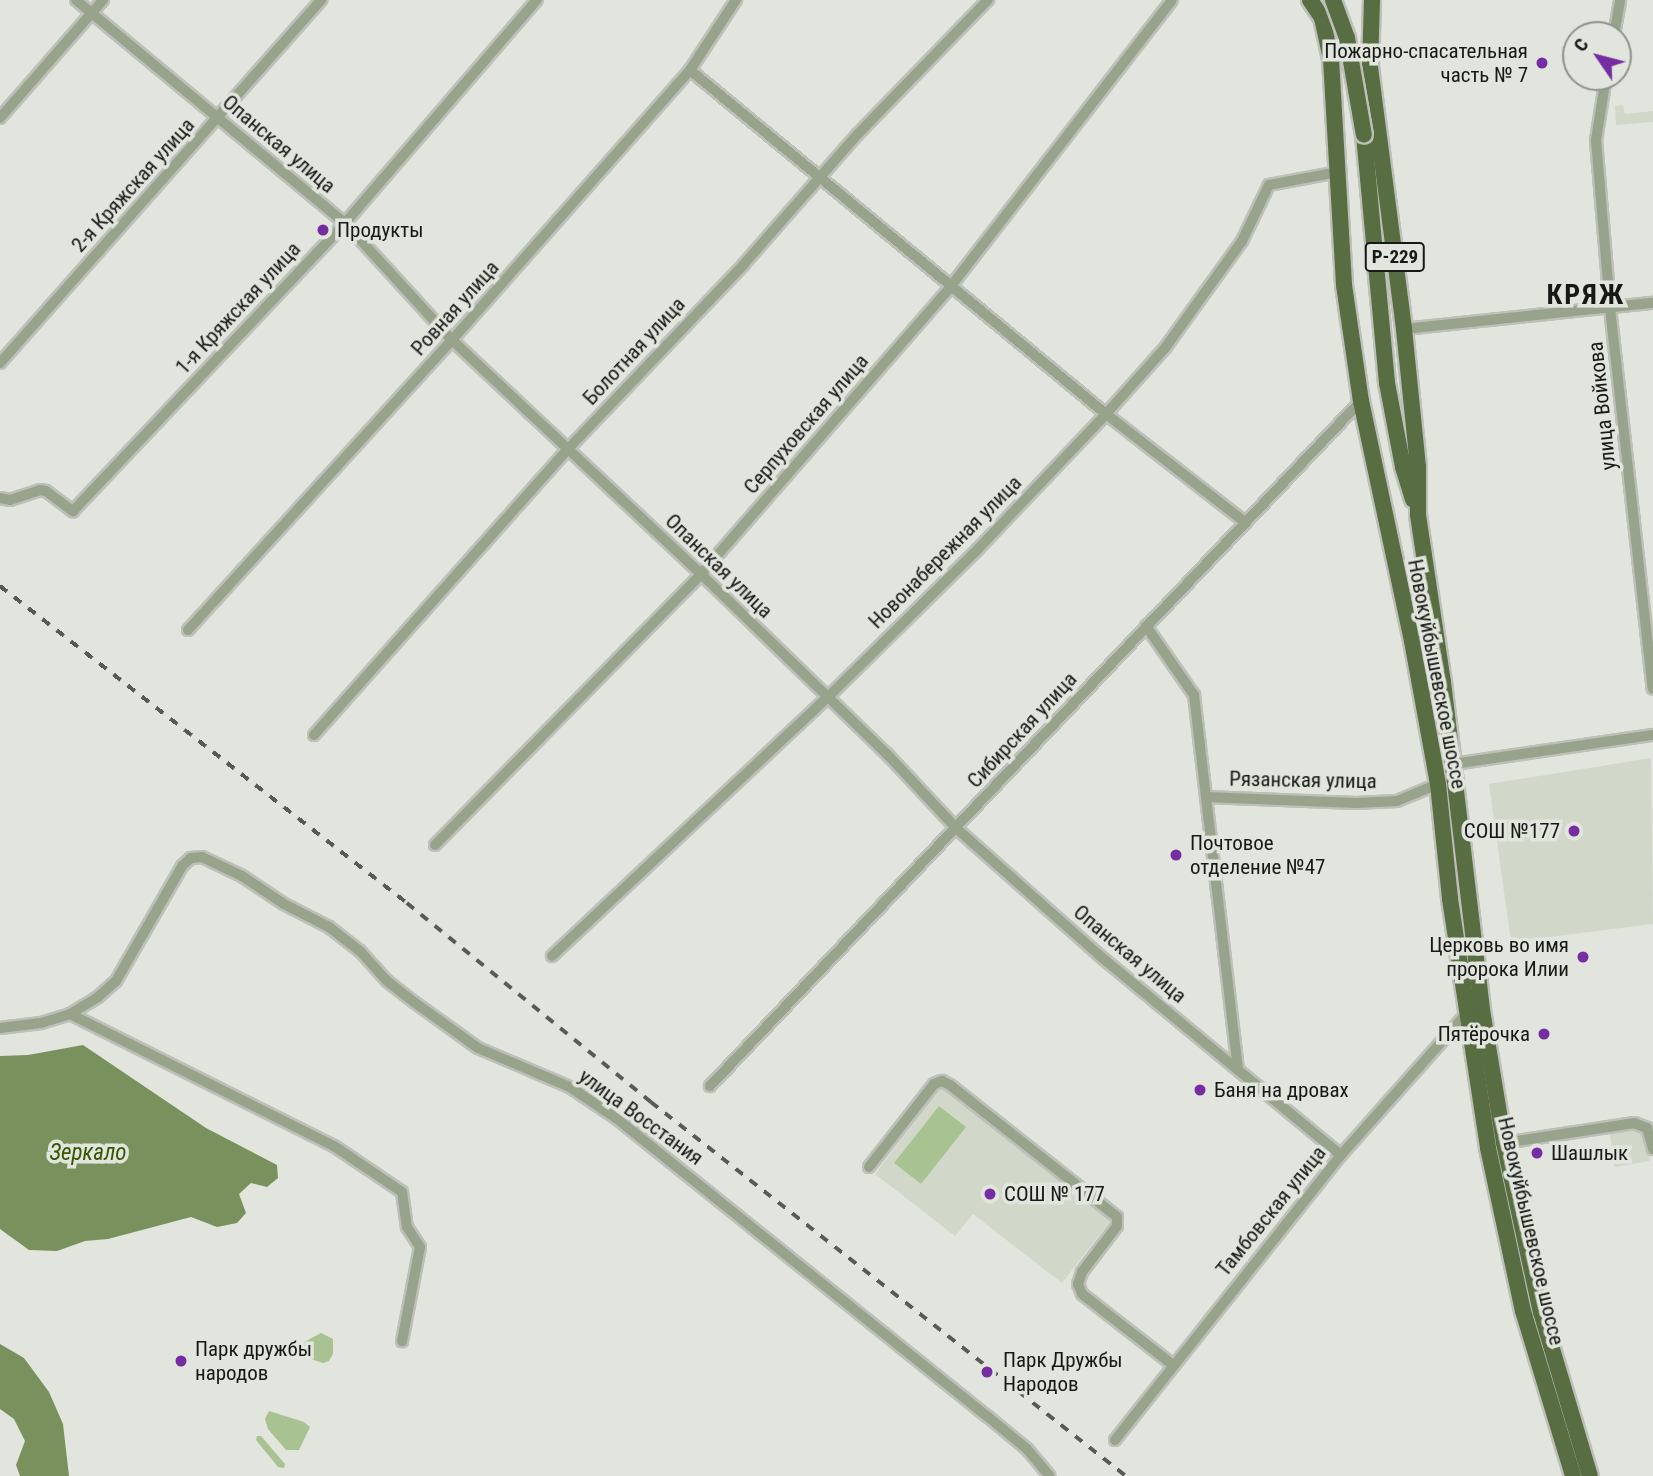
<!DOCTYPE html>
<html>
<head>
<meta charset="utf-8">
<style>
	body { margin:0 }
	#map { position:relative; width:1653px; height:1476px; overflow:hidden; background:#e1e5dd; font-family:"Roboto Condensed",sans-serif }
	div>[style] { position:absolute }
	.built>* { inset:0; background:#d1d8ca }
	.green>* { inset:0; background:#a9c291 }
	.water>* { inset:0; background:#79925d }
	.roads { filter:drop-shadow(2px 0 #bdc0b9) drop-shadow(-2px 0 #bdc0b9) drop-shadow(0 2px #bdc0b9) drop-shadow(0 -2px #bdc0b9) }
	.minor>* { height:10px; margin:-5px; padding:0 5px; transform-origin:5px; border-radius:5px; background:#97a38b }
	.primary>* { height:16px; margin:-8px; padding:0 8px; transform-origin:8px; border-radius:8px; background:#586d42 }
	.rail>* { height:3.5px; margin-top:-1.75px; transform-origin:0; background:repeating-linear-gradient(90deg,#575a55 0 9px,transparent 0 18px) }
	.bridges { filter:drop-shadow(2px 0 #bdc0b9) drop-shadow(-2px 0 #bdc0b9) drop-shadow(0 2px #bdc0b9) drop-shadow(0 -2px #bdc0b9) }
	.primary-bridge>* { height:16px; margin:-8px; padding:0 8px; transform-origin:8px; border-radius:8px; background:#586d42 }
	.dots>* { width:19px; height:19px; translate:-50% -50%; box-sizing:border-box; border:4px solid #e1e5dd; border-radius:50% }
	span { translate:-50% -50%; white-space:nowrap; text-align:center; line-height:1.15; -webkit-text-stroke:7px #e1e5dd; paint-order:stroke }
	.shield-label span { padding:2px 5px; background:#e1e5dd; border:2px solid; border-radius:5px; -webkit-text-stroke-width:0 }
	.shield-label { font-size:19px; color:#171916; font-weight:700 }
	.poi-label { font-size:21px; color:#171916 }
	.right { translate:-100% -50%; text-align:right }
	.left { translate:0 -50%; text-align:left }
	.street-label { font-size:21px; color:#171916 }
	.water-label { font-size:23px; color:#375600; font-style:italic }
	.district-label { font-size:28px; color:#171916; font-weight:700; letter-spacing:2px }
	.north { position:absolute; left:1562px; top:21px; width:70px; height:70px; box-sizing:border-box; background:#e1e5dd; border:2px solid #90938d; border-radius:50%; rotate:305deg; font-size:19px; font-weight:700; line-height:28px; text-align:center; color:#171916 }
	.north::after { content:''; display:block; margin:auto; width:24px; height:32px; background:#752da1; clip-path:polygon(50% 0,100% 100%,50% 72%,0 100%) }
</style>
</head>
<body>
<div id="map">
	<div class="built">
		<i style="clip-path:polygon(1623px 105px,1625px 114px,1653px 111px,1653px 122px,1616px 125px,1615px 106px)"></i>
		<i style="clip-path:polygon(1651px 758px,1653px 924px,1511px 942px,1489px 784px)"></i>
		<i style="clip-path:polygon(941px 1087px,1112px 1219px,1062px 1283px,973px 1214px,955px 1236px,875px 1174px)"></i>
		<i style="clip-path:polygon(1638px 1126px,1646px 1136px,1650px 1161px,1615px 1167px,1609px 1131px)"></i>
	</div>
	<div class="green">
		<i style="clip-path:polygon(939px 1106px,966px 1127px,921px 1184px,894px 1163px)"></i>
		<i style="clip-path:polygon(321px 1333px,333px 1339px,333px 1354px,329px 1361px,323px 1363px,293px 1353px,297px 1346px)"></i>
		<i style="clip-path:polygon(269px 1411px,304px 1422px,310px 1427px,299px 1450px,286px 1450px,268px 1429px,265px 1419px)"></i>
		<i style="clip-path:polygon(257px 1436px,261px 1436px,285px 1464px,284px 1468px,278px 1467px,256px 1440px)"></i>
	</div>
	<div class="water">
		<i style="clip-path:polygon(83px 1045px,206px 1128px,277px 1165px,278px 1178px,267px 1187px,251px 1183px,239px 1194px,246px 1213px,237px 1223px,217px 1227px,191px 1217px,108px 1239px,85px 1241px,57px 1251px,29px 1250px,0 1229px,0 1056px,28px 1055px)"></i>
		<i style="clip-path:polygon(0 1344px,24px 1358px,49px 1392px,63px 1424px,69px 1476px,20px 1476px,16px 1465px,25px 1441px,14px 1419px,0 1409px)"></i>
	</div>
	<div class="roads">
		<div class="minor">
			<i style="left:76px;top:0;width:349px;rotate:39.7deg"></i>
			<i style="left:345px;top:223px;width:159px;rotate:47.6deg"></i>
			<i style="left:452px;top:340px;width:342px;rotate:43.2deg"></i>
			<i style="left:701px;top:574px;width:259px;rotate:44.1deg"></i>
			<i style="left:887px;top:754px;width:101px;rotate:47deg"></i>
			<i style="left:956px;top:828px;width:191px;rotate:41.6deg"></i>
			<i style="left:1099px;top:955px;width:314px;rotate:39.6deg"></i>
			<i style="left:1614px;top:35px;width:36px;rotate:-80deg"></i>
			<i style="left:690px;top:70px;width:540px;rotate:39.59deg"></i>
			<i style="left:1106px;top:414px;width:177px;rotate:37.9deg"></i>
			<i style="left:1606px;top:77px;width:64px;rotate:99deg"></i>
			<i style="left:1596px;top:140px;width:169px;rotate:85.2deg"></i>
			<i style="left:1610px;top:308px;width:383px;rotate:83.6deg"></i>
			<i style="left:0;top:118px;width:157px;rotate:-48.9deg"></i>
			<i style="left:1404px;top:329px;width:250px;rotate:-6deg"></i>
			<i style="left:0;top:363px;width:485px;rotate:-48.5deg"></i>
			<i style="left:0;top:498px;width:10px;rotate:11deg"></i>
			<i style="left:10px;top:500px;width:32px;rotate:-18deg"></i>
			<i style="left:40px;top:490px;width:6px;rotate:9deg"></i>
			<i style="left:46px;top:491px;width:34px;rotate:37deg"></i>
			<i style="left:73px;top:511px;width:396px;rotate:-46.6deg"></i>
			<i style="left:345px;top:223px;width:294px;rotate:-49.3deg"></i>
			<i style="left:1146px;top:626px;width:84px;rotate:55.2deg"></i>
			<i style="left:1194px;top:695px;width:376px;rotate:83.3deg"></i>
			<i style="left:188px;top:630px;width:392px;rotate:-47.7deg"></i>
			<i style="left:452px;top:340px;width:360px;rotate:-48.6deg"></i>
			<i style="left:690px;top:70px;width:84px;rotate:-56.7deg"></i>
			<i style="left:314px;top:735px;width:384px;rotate:-48.4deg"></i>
			<i style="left:569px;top:448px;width:254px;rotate:-46.4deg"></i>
			<i style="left:744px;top:264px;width:173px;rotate:-48.8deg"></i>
			<i style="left:858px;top:134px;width:187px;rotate:-45.9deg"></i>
			<i style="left:1453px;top:764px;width:202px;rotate:-8.3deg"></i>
			<i style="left:1206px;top:797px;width:150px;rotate:2.3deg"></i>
			<i style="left:1356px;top:803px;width:41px;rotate:-2.8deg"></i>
			<i style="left:1397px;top:801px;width:44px;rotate:-22.5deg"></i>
			<i style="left:435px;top:845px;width:380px;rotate:-45.5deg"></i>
			<i style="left:701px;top:574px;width:381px;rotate:-49deg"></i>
			<i style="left:951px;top:286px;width:361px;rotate:-52.3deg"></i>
			<i style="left:552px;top:956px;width:377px;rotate:-43.2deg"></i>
			<i style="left:827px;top:698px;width:212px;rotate:-44.6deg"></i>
			<i style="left:978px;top:549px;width:186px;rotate:-46.5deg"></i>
			<i style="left:1106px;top:414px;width:89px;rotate:-48.2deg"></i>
			<i style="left:1165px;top:348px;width:132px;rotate:-54.3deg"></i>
			<i style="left:1242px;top:241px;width:62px;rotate:-64.3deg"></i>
			<i style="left:1269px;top:185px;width:70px;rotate:-10.7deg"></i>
			<i style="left:70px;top:1014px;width:295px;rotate:26.6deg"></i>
			<i style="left:334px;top:1146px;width:82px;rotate:34.1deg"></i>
			<i style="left:402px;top:1192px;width:35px;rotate:82deg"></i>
			<i style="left:407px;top:1227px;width:24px;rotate:57deg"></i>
			<i style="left:420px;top:1247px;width:96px;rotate:100.8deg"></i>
			<i style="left:0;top:1028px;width:41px;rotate:-7deg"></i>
			<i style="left:41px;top:1023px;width:30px;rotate:-17deg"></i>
			<i style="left:70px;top:1014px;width:33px;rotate:-31deg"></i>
			<i style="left:98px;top:997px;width:24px;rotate:-42deg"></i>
			<i style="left:116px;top:981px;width:133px;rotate:-60.1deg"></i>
			<i style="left:182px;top:866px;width:12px;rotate:-42deg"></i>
			<i style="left:191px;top:858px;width:11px;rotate:-5deg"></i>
			<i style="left:202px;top:857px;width:44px;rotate:25.4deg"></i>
			<i style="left:242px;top:876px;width:50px;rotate:33.7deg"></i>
			<i style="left:284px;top:904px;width:51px;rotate:27.1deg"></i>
			<i style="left:329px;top:927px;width:39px;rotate:38deg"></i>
			<i style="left:360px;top:951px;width:40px;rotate:48deg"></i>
			<i style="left:387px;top:981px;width:34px;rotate:38deg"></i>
			<i style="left:414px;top:1002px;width:79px;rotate:35.7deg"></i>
			<i style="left:478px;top:1048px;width:100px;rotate:23deg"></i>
			<i style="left:570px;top:1087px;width:55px;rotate:34deg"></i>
			<i style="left:616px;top:1118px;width:476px;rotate:38.8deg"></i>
			<i style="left:987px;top:1416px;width:52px;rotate:39.5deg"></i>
			<i style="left:1027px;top:1449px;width:35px;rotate:50deg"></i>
			<i style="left:710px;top:1086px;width:945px;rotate:-46.46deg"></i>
			<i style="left:1504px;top:1143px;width:132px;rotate:-8.7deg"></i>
			<i style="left:1634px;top:1123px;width:14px;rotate:21deg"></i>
			<i style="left:1647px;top:1128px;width:22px;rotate:74deg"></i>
			<i style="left:869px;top:1167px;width:105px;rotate:-51.9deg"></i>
			<i style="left:934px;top:1084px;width:9px;rotate:-21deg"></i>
			<i style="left:942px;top:1081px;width:9px;rotate:27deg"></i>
			<i style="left:950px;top:1085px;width:213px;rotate:38.3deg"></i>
			<i style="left:1117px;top:1217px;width:9px;rotate:90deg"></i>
			<i style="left:1117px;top:1226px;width:58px;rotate:127.3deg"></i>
			<i style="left:1082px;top:1272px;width:13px;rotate:108deg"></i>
			<i style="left:1078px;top:1284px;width:11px;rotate:68deg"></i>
			<i style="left:1082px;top:1294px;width:115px;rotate:38deg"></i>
			<i style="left:1115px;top:1440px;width:364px;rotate:-51.6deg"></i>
			<i style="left:1341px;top:1155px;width:188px;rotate:-48.4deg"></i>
		</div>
		<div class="primary">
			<i style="left:1310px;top:0;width:22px;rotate:56deg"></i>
			<i style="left:1322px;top:18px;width:42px;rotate:77.6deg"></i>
			<i style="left:1331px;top:59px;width:226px;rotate:86.7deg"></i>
			<i style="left:1344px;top:285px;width:117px;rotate:81.7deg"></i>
			<i style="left:1361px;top:401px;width:245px;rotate:78deg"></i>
			<i style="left:1412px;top:641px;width:145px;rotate:79.7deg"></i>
			<i style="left:1438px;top:784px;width:116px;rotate:84deg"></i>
			<i style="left:1450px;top:899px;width:252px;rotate:81.3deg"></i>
			<i style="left:1488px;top:1148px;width:167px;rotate:77.9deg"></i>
			<i style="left:1523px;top:1311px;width:172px;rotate:73.1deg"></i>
			<i style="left:1372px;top:0;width:67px;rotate:91.7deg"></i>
			<i style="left:1370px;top:67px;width:264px;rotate:82.6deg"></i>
			<i style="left:1404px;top:329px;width:139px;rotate:84.2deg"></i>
			<i style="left:1418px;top:467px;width:48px;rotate:90deg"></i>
			<i style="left:1418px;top:515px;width:169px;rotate:81.5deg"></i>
			<i style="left:1443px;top:682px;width:336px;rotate:83.2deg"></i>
			<i style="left:1483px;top:1016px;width:129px;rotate:80.6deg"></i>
			<i style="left:1504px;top:1143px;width:173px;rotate:77.7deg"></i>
			<i style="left:1541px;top:1312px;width:171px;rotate:73.4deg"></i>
			<i style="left:1364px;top:135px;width:249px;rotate:84.7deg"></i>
			<i style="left:1387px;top:383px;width:86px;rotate:79.2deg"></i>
			<i style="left:1403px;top:467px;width:34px;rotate:73deg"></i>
		</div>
	</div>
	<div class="rail">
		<i style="left:0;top:586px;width:516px;rotate:37.91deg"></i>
		<i style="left:407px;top:903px;width:315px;rotate:39.2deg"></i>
		<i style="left:651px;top:1102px;width:605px;rotate:38.22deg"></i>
	</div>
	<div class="bridges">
		<div class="primary-bridge">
			<i style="left:1333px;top:0;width:40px;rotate:69.8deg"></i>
			<i style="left:1347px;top:38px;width:98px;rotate:80.1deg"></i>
		</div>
	</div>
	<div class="dots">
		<i style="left:1542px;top:63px;background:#752da1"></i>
		<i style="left:323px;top:230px;background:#752da1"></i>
		<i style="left:1574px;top:831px;background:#752da1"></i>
		<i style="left:1176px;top:855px;background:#752da1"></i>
		<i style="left:1583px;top:957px;background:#752da1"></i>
		<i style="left:1544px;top:1034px;background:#752da1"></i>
		<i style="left:1200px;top:1090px;background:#752da1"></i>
		<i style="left:1537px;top:1153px;background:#752da1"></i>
		<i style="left:990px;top:1194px;background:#752da1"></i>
		<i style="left:181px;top:1361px;background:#752da1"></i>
		<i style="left:987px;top:1372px;background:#752da1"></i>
	</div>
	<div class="shield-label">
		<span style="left:1395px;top:257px">Р-229</span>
	</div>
	<div class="poi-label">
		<span class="right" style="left:1528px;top:63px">Пожарно-спасательная<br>часть № 7</span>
		<span class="left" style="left:337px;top:230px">Продукты</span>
		<span class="right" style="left:1560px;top:831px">СОШ №177</span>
		<span class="left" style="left:1190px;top:855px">Почтовое<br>отделение №47</span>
		<span class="right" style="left:1569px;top:957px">Церковь во имя<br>пророка Илии</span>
		<span class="right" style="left:1530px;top:1034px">Пятёрочка</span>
		<span class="left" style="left:1214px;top:1090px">Баня на дровах</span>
		<span class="left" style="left:1551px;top:1153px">Шашлык</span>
		<span class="left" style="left:1004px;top:1194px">СОШ № 177</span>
		<span class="left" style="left:195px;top:1361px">Парк дружбы<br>народов</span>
		<span class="left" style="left:1003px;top:1372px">Парк Дружбы<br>Народов</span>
	</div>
	<div class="street-label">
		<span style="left:279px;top:144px;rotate:40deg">Опанская улица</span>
		<span style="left:133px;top:185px;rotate:-48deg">2-я Кряжская улица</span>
		<span style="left:238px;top:308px;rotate:-47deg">1-я Кряжская улица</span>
		<span style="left:455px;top:308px;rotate:-48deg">Ровная улица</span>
		<span style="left:634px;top:351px;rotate:-47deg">Болотная улица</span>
		<span style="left:1602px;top:406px;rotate:-96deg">улица Войкова</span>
		<span style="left:806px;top:424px;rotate:-49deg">Серпуховская улица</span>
		<span style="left:945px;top:552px;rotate:-45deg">Новонабережная улица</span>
		<span style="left:719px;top:566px;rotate:44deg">Опанская улица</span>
		<span style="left:1437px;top:674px;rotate:79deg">Новокуйбышевское шоссе</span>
		<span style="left:1022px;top:730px;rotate:-47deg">Сибирская улица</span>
		<span style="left:1303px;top:780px;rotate:1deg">Рязанская улица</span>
		<span style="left:1130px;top:954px;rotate:40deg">Опанская улица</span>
		<span style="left:641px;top:1117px;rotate:36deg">улица Восстания</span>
		<span style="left:1271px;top:1211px;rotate:-51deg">Тамбовская улица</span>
		<span style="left:1531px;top:1231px;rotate:77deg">Новокуйбышевское шоссе</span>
	</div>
	<div class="water-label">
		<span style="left:88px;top:1153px">Зеркало</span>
	</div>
	<div class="district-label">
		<span style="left:1586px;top:295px">КРЯЖ</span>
	</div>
	<div class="north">С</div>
</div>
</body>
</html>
